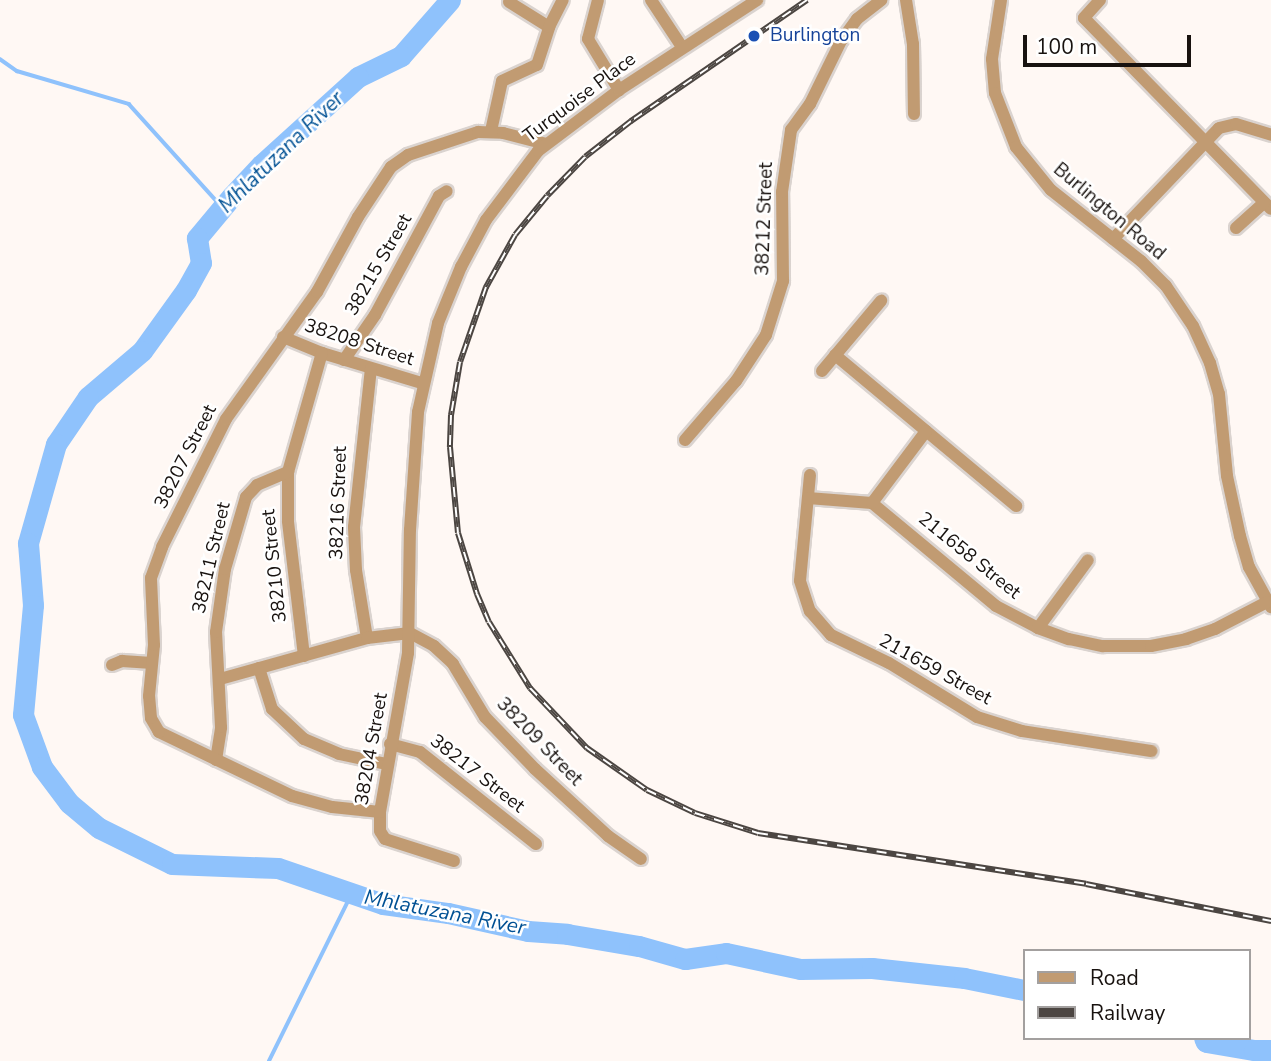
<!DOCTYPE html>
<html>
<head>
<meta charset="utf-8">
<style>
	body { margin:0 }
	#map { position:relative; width:1271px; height:1061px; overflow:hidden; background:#fff8f4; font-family:"Nunito Sans",sans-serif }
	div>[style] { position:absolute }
	.stream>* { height:3.5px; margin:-1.75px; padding:0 1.75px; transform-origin:1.75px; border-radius:1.75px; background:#8fc2fc }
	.river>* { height:21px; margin:-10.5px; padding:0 10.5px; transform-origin:10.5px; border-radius:10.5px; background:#8fc2fc }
	.roads { filter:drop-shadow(2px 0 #dad3cf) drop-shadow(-2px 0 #dad3cf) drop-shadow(0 2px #dad3cf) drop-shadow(0 -2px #dad3cf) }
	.minor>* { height:12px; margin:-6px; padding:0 6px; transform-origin:6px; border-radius:6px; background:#c19b72 }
	.rail>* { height:6px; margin-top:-3px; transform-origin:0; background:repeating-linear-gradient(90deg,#fff 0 10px,#4c4642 0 20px); box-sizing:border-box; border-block:2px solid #4c4642 }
	.dots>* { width:19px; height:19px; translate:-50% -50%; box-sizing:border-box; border:4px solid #fff; border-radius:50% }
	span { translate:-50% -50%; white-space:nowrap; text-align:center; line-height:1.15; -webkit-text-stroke:5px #fff; paint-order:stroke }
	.transit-label { font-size:19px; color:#164399 }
	.left { translate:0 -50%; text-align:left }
	.street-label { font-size:19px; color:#18120f }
	.water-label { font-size:21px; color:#015194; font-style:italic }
	.legend { position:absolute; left:1023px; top:949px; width:228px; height:91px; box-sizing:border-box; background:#fff; border:2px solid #a3a09f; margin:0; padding:9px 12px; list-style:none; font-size:21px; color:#18120f }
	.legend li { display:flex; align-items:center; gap:14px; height:35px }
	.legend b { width:35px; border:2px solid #a3a09f }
	.scale { position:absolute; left:1023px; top:35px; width:168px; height:32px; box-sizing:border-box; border:4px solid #18120f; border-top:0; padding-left:9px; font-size:21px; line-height:24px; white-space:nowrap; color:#18120f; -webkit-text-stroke:5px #fff; paint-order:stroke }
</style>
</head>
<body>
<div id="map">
	<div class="stream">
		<i style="left:0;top:59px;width:21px;rotate:35deg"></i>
		<i style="left:17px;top:71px;width:117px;rotate:16.4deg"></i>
		<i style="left:129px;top:104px;width:139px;rotate:47.9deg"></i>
		<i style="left:269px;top:1061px;width:187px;rotate:-63.7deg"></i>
	</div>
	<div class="river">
		<i style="left:450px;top:0;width:74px;rotate:131.2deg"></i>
		<i style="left:401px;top:56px;width:48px;rotate:154deg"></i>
		<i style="left:358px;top:77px;width:131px;rotate:137.8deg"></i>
		<i style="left:261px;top:165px;width:42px;rotate:133.1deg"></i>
		<i style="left:232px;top:196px;width:55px;rotate:129.8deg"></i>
		<i style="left:197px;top:238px;width:25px;rotate:81deg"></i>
		<i style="left:201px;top:263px;width:31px;rotate:119deg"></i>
		<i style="left:186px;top:290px;width:75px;rotate:125.8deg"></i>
		<i style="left:142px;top:351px;width:71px;rotate:139.6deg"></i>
		<i style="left:88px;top:397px;width:57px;rotate:124.2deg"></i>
		<i style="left:56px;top:444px;width:103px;rotate:105.8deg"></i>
		<i style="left:28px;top:543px;width:62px;rotate:85.4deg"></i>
		<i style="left:33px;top:605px;width:110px;rotate:95.2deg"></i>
		<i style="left:23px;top:715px;width:55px;rotate:69.9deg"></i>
		<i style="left:42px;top:767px;width:45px;rotate:53.1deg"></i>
		<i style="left:69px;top:803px;width:39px;rotate:40deg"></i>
		<i style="left:99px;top:828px;width:81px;rotate:26.3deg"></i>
		<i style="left:172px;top:864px;width:106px;rotate:2.2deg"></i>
		<i style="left:278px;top:868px;width:111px;rotate:18.9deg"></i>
		<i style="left:383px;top:904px;width:66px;rotate:7.9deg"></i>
		<i style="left:448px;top:913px;width:82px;rotate:12.7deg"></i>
		<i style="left:528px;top:931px;width:39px;rotate:4deg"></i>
		<i style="left:567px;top:934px;width:73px;rotate:9.5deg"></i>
		<i style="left:639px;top:946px;width:48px;rotate:15.8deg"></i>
		<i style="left:685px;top:959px;width:41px;rotate:-8.3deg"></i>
		<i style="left:726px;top:953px;width:76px;rotate:12.2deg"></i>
		<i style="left:800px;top:969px;width:72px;rotate:-0.8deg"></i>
		<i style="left:872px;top:968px;width:93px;rotate:6.2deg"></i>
		<i style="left:964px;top:978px;width:61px;rotate:11.3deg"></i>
		<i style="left:1204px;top:1038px;width:4px;rotate:63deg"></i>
		<i style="left:1206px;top:1042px;width:49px;rotate:9.5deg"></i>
		<i style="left:1254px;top:1050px;width:17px"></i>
	</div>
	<div class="roads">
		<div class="minor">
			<i style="left:598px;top:0;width:40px;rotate:104.4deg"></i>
			<i style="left:588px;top:39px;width:60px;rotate:58.7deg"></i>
			<i style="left:651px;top:0;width:56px;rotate:56.6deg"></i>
			<i style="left:906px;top:0;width:45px;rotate:81deg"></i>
			<i style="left:913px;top:44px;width:70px;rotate:89.2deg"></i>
			<i style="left:1001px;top:0;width:60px;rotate:98.7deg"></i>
			<i style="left:992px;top:59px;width:34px;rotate:85deg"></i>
			<i style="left:995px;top:93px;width:58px;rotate:68.7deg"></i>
			<i style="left:1016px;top:147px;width:55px;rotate:50.9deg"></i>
			<i style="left:1051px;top:190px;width:115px;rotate:38.3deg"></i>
			<i style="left:1141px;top:261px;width:35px;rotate:45deg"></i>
			<i style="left:1166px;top:286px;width:48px;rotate:56deg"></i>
			<i style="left:1193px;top:326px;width:41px;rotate:65.3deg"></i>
			<i style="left:1210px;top:363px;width:32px;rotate:74deg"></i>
			<i style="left:1219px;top:394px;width:82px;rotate:84.4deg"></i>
			<i style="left:1227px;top:476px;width:61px;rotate:77.8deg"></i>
			<i style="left:1240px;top:536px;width:32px;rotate:74deg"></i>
			<i style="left:1249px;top:567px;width:46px;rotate:61.2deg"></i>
			<i style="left:1100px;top:0;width:24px;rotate:132deg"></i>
			<i style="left:1084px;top:18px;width:267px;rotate:45.6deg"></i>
			<i style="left:509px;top:2px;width:47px;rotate:32deg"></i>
			<i style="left:491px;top:131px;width:51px;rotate:-77.6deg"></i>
			<i style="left:502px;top:81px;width:38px;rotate:-25deg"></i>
			<i style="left:537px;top:65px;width:40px;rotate:-72deg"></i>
			<i style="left:549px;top:27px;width:30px;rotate:-63deg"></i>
			<i style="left:1236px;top:228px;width:38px;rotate:-42deg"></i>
			<i style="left:1113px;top:239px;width:153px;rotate:-46.3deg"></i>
			<i style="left:1219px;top:128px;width:17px;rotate:-13deg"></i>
			<i style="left:1236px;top:124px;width:37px;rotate:17deg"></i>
			<i style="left:283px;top:337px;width:42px;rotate:22.3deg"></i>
			<i style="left:322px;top:353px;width:104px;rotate:16.7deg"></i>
			<i style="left:835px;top:355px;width:236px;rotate:39.8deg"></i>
			<i style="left:344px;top:360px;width:55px;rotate:-55.4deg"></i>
			<i style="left:375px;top:315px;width:135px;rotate:-61.7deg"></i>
			<i style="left:439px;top:196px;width:9px;rotate:-32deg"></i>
			<i style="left:822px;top:371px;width:92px;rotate:-49.9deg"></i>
			<i style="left:685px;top:440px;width:78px;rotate:-49.2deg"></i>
			<i style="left:736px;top:381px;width:55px;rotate:-56.9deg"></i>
			<i style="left:766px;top:335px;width:57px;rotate:-72.5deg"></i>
			<i style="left:783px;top:281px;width:89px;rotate:-90.6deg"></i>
			<i style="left:782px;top:192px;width:63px;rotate:-81.7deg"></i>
			<i style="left:791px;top:130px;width:32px;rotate:-54deg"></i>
			<i style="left:810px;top:104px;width:70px;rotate:-63.8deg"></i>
			<i style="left:841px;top:41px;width:27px;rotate:-54deg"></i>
			<i style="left:857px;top:19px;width:31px;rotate:-38deg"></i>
			<i style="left:810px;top:475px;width:106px;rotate:95.4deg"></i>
			<i style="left:800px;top:581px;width:32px;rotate:72deg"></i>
			<i style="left:810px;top:611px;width:32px;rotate:49deg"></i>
			<i style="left:831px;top:635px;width:64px;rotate:25.8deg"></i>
			<i style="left:889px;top:663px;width:103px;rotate:31.5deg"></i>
			<i style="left:977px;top:717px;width:47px;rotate:17.3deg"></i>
			<i style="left:1022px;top:731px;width:131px;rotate:8.8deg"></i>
			<i style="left:808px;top:498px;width:64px;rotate:4.5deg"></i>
			<i style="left:872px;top:503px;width:161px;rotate:39.7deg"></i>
			<i style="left:996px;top:606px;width:47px;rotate:27.6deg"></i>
			<i style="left:1038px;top:628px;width:33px;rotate:20deg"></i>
			<i style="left:1069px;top:639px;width:35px;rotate:12deg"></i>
			<i style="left:1103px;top:646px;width:48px"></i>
			<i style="left:1151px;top:646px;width:36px;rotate:-11deg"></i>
			<i style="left:1186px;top:639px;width:31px;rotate:-19deg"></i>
			<i style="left:1215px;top:629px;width:59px;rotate:-27.4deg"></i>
			<i style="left:872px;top:503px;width:90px;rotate:-53.1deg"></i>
			<i style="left:1038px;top:628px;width:84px;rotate:-53.7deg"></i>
			<i style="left:367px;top:638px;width:69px;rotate:-99.2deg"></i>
			<i style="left:356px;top:570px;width:43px;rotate:-92.7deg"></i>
			<i style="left:354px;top:527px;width:159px;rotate:-83.9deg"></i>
			<i style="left:304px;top:656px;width:136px;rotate:-96.8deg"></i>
			<i style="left:288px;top:521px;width:49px;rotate:-90deg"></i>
			<i style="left:288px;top:472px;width:124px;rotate:-74.1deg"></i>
			<i style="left:112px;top:665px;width:11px;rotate:-22deg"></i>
			<i style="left:122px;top:661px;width:30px;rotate:4deg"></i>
			<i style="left:259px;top:668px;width:43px;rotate:72.4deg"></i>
			<i style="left:272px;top:709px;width:44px;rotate:43.2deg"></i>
			<i style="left:304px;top:739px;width:38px;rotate:23deg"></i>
			<i style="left:339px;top:754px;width:49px;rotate:11.8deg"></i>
			<i style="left:220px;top:679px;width:153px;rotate:-15.6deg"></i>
			<i style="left:367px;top:638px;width:43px;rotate:-6.6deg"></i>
			<i style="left:410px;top:633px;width:27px;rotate:28deg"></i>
			<i style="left:434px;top:646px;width:26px;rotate:43deg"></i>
			<i style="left:453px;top:664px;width:62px;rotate:58.9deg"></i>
			<i style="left:485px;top:717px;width:72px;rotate:46.1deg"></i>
			<i style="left:535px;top:769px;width:99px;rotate:42.5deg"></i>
			<i style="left:608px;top:836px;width:40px;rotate:34.9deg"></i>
			<i style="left:390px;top:744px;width:31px;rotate:15deg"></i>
			<i style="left:420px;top:752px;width:148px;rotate:38.4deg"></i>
			<i style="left:216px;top:760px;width:33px;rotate:-81deg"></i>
			<i style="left:221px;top:727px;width:95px;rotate:-93deg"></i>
			<i style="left:216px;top:632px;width:64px;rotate:-81.9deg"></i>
			<i style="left:225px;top:569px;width:75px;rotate:-73.7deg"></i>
			<i style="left:246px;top:497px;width:16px;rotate:-47deg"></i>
			<i style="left:257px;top:485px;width:34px;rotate:-23deg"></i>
			<i style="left:380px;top:812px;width:48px;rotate:-174.1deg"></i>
			<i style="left:332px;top:807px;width:41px;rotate:-164.6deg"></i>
			<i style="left:292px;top:796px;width:148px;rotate:-154.3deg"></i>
			<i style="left:159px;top:732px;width:16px;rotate:-120deg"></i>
			<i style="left:151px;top:718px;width:22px;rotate:-95deg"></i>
			<i style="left:149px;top:696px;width:51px;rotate:-84.4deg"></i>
			<i style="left:154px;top:645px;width:67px;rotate:-92.6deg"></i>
			<i style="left:151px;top:578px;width:33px;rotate:-70deg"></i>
			<i style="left:162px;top:547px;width:143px;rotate:-63.4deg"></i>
			<i style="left:226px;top:419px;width:156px;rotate:-54.4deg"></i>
			<i style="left:317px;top:292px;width:85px;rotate:-61.3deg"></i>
			<i style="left:358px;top:217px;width:60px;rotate:-56.6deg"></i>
			<i style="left:391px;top:167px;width:21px;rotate:-35deg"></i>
			<i style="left:408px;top:155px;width:74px;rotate:-18.2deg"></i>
			<i style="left:478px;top:132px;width:25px;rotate:2deg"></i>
			<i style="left:503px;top:133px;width:44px;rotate:14.3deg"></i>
			<i style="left:454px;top:861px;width:72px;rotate:-162.3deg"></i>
			<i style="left:385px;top:839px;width:9px;rotate:-122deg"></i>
			<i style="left:380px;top:831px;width:19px;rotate:-90deg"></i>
			<i style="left:380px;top:812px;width:161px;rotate:-80deg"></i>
			<i style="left:408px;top:653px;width:123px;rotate:-89.1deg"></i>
			<i style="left:410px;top:530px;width:118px;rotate:-86.1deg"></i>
			<i style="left:418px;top:412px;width:91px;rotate:-77.3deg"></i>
			<i style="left:438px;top:323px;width:61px;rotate:-67.7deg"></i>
			<i style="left:461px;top:267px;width:53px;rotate:-62deg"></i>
			<i style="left:486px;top:220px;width:86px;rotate:-53deg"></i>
			<i style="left:538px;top:151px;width:101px;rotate:-37deg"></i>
			<i style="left:619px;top:90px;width:165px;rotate:-33.1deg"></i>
		</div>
	</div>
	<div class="rail">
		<i style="left:807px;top:0;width:214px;rotate:145.5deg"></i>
		<i style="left:631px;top:121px;width:58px;rotate:142deg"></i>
		<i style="left:585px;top:157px;width:54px;rotate:134.3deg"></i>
		<i style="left:547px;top:196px;width:50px;rotate:129.4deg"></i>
		<i style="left:515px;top:235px;width:60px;rotate:119.1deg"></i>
		<i style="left:486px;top:287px;width:79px;rotate:109.1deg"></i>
		<i style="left:460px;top:362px;width:54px;rotate:99.6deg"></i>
		<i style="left:451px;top:415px;width:32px;rotate:92deg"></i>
		<i style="left:450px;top:447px;width:86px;rotate:84.7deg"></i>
		<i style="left:458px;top:533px;width:64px;rotate:72.7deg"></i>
		<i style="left:477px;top:594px;width:30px;rotate:67deg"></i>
		<i style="left:489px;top:622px;width:78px;rotate:58.2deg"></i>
		<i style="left:530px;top:688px;width:83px;rotate:46.5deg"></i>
		<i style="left:587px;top:748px;width:73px;rotate:35deg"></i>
		<i style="left:647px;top:790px;width:53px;rotate:25.6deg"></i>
		<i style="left:695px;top:813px;width:66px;rotate:17.6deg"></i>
		<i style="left:758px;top:833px;width:332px;rotate:8.8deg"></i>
		<i style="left:1086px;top:884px;width:189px;rotate:11.3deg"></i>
	</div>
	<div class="dots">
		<i style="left:754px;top:36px;background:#1a4fb4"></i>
	</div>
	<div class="transit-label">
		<span class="left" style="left:770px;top:36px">Burlington</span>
	</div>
	<div class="street-label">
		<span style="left:580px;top:98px;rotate:-37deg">Turquoise Place</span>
		<span style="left:1109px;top:212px;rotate:40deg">Burlington Road</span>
		<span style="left:765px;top:219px;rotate:-88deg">38212 Street</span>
		<span style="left:379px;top:265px;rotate:-60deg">38215 Street</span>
		<span style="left:359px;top:343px;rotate:18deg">38208 Street</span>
		<span style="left:186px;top:457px;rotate:-63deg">38207 Street</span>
		<span style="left:339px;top:503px;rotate:-88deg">38216 Street</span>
		<span style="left:969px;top:556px;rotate:39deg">211658 Street</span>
		<span style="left:212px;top:558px;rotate:-77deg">38211 Street</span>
		<span style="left:275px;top:566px;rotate:-96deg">38210 Street</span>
		<span style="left:935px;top:670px;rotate:29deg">211659 Street</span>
		<span style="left:539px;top:742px;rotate:46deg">38209 Street</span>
		<span style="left:372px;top:749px;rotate:-80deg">38204 Street</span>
		<span style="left:477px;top:774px;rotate:38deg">38217 Street</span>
	</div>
	<div class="water-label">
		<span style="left:281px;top:152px;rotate:-44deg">Mhlatuzana River</span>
		<span style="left:445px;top:912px;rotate:11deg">Mhlatuzana River</span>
	</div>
	<ul class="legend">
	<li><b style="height:9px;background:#c19b72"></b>Road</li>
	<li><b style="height:9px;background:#4c4642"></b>Railway</li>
	</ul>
	<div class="scale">100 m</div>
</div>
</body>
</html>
